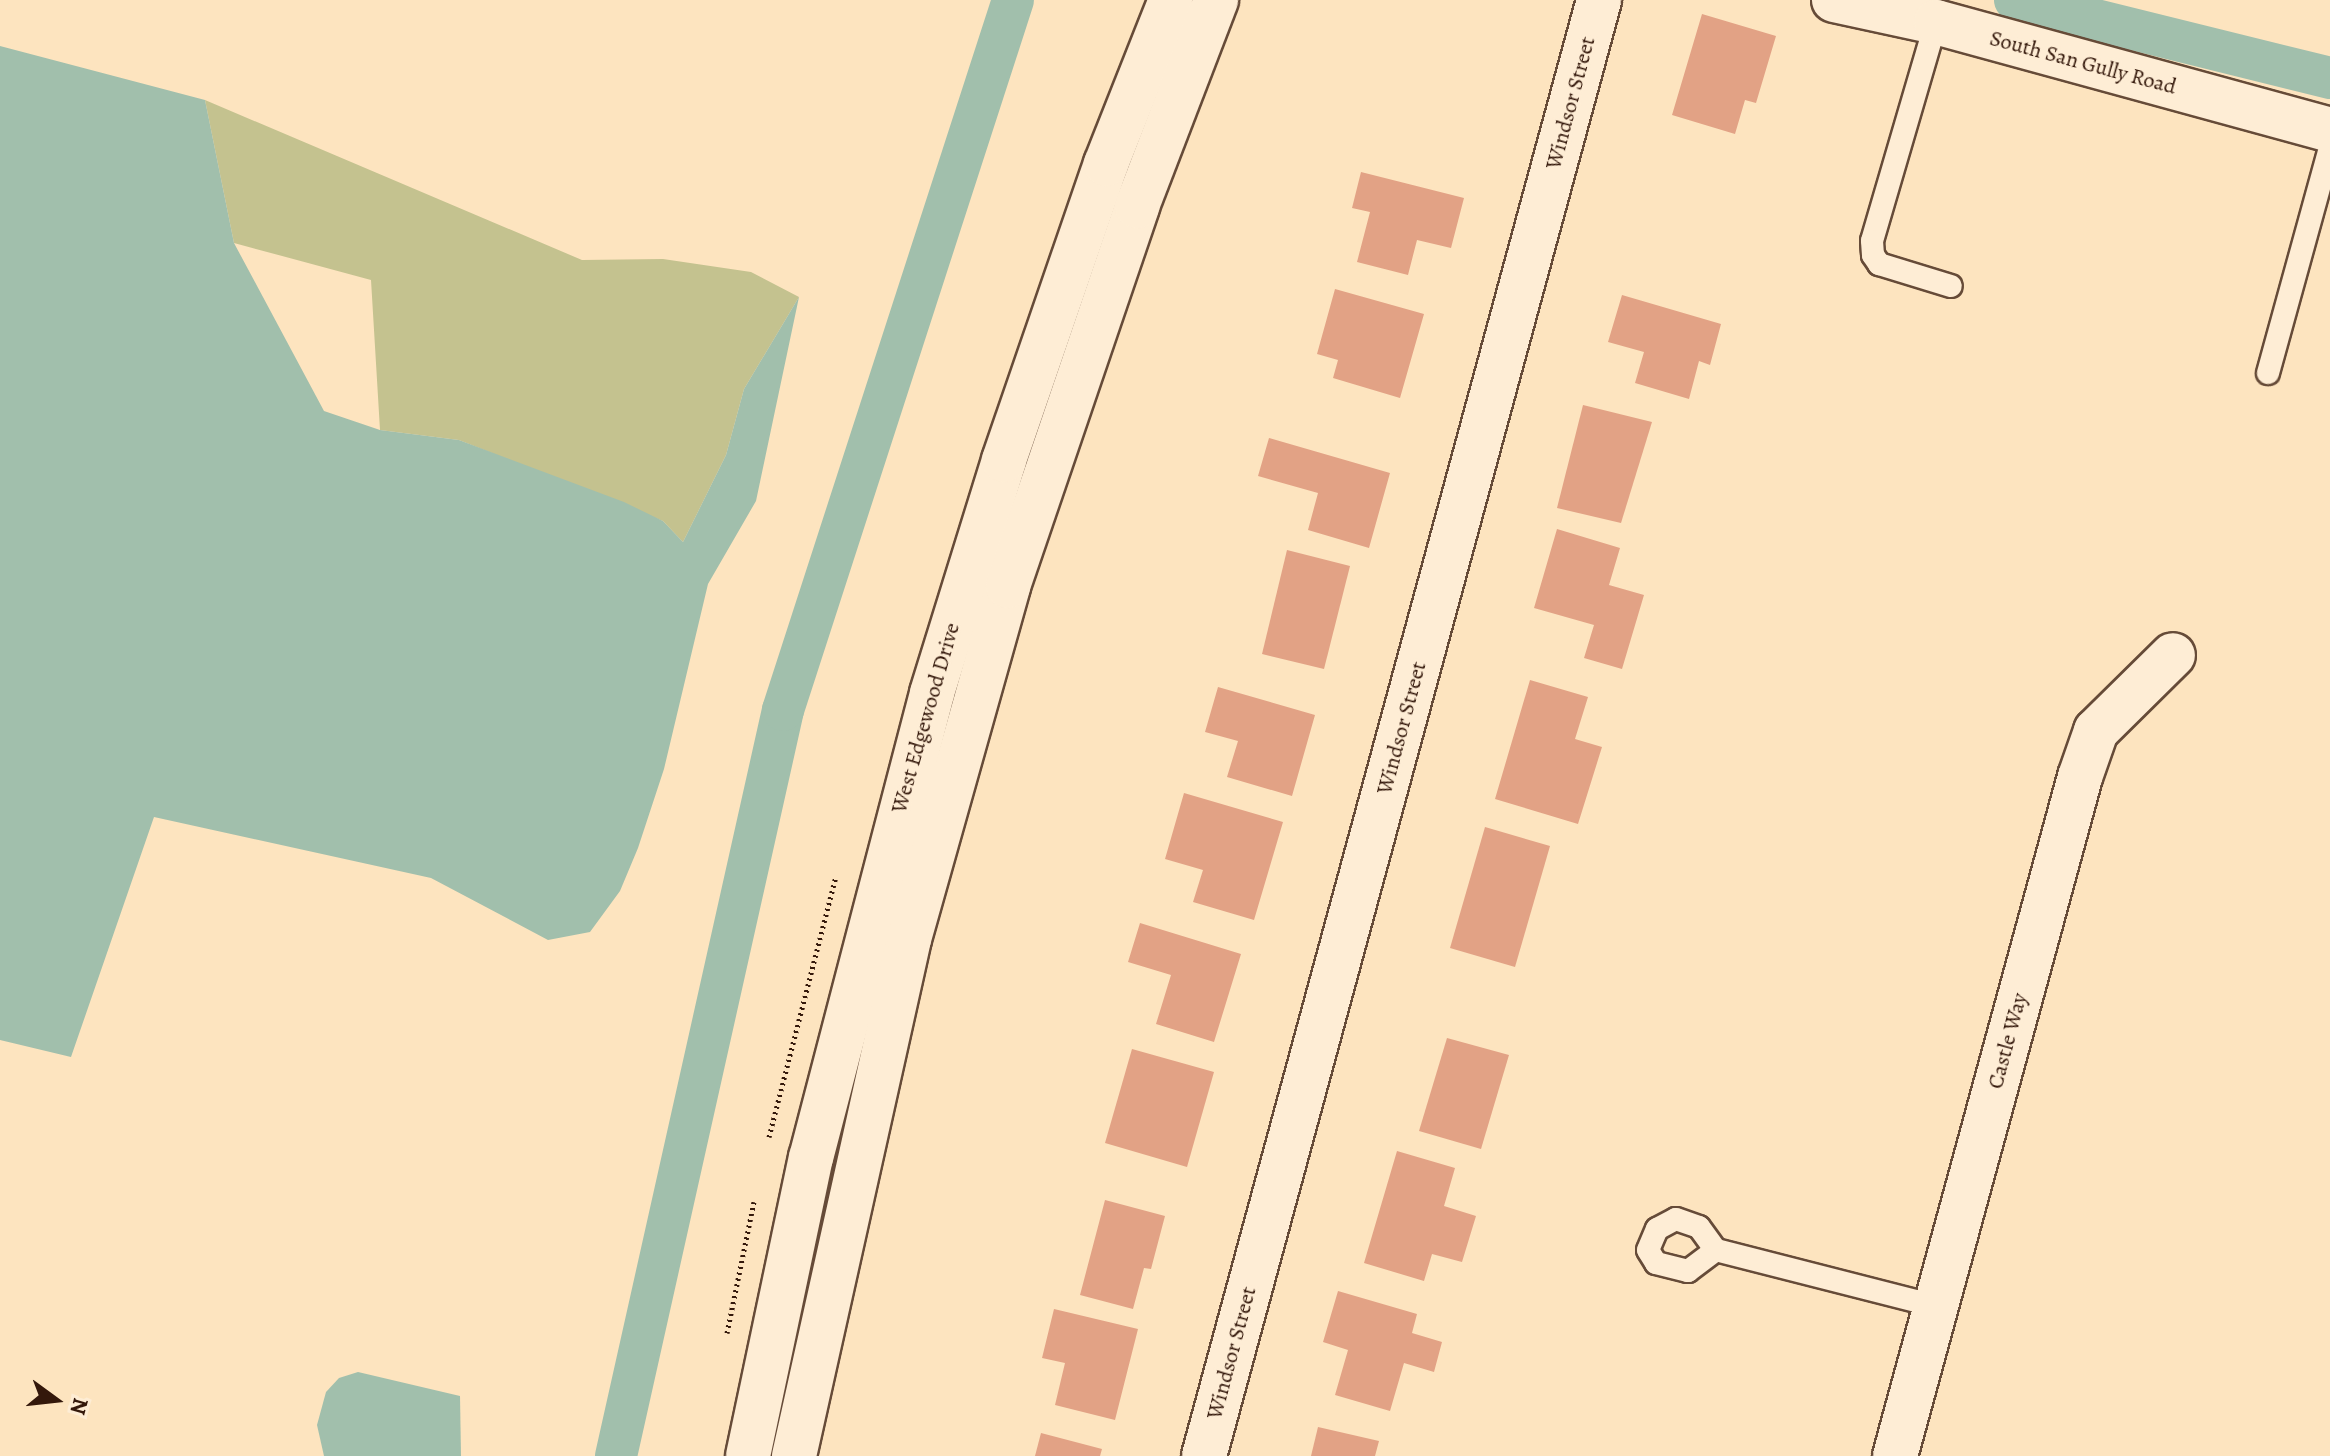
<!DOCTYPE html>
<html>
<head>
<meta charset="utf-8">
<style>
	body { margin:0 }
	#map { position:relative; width:2330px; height:1456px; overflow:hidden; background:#fde4bf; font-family:Alegreya,serif }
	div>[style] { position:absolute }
	.green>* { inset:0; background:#c4c28f }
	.water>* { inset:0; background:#a1bfac }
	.canal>* { height:42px; margin:-21px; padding:0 21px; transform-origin:21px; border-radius:21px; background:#a1bfac }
	.building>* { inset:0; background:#e2a285 }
	.path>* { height:5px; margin-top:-2.5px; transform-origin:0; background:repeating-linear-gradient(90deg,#34180b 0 2px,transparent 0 6px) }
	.roads { filter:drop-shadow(2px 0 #664b38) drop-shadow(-2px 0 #664b38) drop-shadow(0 2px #664b38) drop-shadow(0 -2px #664b38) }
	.service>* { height:22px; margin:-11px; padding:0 11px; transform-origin:11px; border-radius:11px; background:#feedd5 }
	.minor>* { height:44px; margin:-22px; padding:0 22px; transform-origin:22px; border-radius:22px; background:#feedd5 }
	span { translate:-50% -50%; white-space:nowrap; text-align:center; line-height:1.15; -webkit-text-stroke:6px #feedd5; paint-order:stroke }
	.street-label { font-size:22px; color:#34180b }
	.north { position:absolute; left:16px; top:1360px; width:80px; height:80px; -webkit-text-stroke:6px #feedd5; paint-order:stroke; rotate:105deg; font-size:22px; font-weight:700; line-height:32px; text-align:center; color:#34180b }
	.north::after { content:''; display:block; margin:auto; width:28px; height:36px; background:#34180b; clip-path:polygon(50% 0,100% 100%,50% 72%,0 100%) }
</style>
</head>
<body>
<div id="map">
	<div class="green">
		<i style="clip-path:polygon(205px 100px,582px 260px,663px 259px,751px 272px,799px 297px,744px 389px,726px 455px,683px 542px,663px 521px,459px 440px,380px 430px,371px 280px,234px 243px)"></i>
	</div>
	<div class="water">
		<i style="clip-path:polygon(0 46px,205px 100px,234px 243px,324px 411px,380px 430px,459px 440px,624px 502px,663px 521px,683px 542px,726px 455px,744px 389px,799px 297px,756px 501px,708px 584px,664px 769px,638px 848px,620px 891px,590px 932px,548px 940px,431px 878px,154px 817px,71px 1057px,0 1040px)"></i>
		<i style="clip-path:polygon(358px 1372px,460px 1396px,461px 1456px,324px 1456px,317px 1425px,326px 1392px,339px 1378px)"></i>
	</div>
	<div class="canal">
		<i style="left:2015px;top:0;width:325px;rotate:13.9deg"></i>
		<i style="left:616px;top:1456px;width:764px;rotate:-77.38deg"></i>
		<i style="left:783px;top:710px;width:746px;rotate:-72.05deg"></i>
	</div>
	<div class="building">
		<i style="clip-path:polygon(1702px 14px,1776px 36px,1756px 103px,1745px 100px,1735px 134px,1672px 115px)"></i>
		<i style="clip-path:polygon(1361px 172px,1464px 198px,1451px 248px,1417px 240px,1408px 275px,1357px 262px,1370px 212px,1352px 208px)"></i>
		<i style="clip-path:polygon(1335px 289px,1424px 314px,1400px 398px,1333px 378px,1338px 360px,1317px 354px)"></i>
		<i style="clip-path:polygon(1622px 295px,1721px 324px,1710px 365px,1699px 361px,1689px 399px,1635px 383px,1644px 352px,1608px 342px)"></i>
		<i style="clip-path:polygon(1583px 405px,1652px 422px,1621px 523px,1557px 508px)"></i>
		<i style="clip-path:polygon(1269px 438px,1390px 473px,1369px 548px,1308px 530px,1318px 493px,1258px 476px)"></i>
		<i style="clip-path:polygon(1557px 529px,1620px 548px,1609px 585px,1644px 595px,1622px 669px,1584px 658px,1594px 625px,1534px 608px)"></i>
		<i style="clip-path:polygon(1287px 550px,1350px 566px,1324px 669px,1262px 654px)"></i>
		<i style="clip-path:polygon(1530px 680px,1588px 697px,1575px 739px,1602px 747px,1578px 824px,1495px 799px)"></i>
		<i style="clip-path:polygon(1218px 687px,1315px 715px,1292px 796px,1227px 777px,1238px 741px,1205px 732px)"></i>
		<i style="clip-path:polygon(1184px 793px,1283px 822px,1254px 920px,1193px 902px,1203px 870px,1165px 859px)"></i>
		<i style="clip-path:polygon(1485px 827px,1550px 846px,1515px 967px,1450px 948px)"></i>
		<i style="clip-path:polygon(1140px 923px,1241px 954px,1214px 1042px,1156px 1024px,1171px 975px,1128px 962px)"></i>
		<i style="clip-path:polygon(1447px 1038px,1509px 1055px,1481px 1149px,1419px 1131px)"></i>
		<i style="clip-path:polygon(1132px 1049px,1214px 1072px,1187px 1167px,1105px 1143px)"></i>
		<i style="clip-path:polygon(1397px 1151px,1455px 1168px,1444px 1206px,1476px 1216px,1462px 1262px,1432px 1254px,1424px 1281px,1364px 1263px)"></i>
		<i style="clip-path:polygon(1105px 1200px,1165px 1216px,1151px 1269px,1144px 1268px,1133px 1309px,1080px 1295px)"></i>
		<i style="clip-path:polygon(1338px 1291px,1417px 1314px,1412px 1333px,1442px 1342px,1434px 1372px,1404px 1363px,1390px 1411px,1335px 1395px,1348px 1350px,1323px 1342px)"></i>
		<i style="clip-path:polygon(1054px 1309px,1138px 1329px,1115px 1420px,1055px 1405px,1065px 1363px,1042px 1358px)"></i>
		<i style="clip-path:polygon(1318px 1427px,1379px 1441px,1375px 1456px,1311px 1456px)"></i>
		<i style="clip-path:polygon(1041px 1433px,1102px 1449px,1100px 1456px,1035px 1456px)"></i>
	</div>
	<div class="path">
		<i style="left:769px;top:1137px;width:269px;rotate:-75.6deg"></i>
		<i style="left:727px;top:1333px;width:134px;rotate:-78.4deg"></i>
	</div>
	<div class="roads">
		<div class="service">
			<i style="left:1936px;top:22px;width:228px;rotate:106.3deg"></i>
			<i style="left:1872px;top:241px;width:14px;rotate:86deg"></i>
			<i style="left:1873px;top:255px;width:11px;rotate:56deg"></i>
			<i style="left:1879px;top:264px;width:75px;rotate:17deg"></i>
			<i style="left:2268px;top:373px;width:233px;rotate:-74.6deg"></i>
			<i style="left:1716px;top:1250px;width:35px;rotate:143deg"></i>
			<i style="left:1688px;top:1271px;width:33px;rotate:-166deg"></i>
			<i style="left:1656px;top:1263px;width:15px;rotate:-122deg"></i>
			<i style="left:1648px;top:1250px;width:23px;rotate:-67deg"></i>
			<i style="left:1657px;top:1229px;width:21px;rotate:-28deg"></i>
			<i style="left:1676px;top:1219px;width:24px;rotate:19deg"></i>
			<i style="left:1699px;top:1227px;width:29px;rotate:54deg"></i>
			<i style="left:1716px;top:1250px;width:227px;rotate:14.3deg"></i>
		</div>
		<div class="minor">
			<i style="left:1834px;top:0;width:104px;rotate:12.2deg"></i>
			<i style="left:1936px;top:22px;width:409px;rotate:15.3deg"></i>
			<i style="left:748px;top:1456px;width:305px;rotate:-78.1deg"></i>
			<i style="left:811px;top:1158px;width:480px;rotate:-75.4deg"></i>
			<i style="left:932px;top:693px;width:244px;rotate:-72.8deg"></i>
			<i style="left:1004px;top:460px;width:313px;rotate:-71deg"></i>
			<i style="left:1106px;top:164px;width:176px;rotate:-68.4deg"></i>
			<i style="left:794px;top:1456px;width:530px;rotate:-77.46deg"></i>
			<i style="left:909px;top:939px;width:367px;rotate:-74.3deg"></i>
			<i style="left:1008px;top:586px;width:401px;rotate:-71.2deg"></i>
			<i style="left:1137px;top:206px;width:221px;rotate:-69deg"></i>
			<i style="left:1204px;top:1456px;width:1509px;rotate:-74.82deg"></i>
			<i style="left:1895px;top:1456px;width:704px;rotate:-74.76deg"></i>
			<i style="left:2080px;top:777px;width:49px;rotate:-70.8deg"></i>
			<i style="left:2096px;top:731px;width:108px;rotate:-44.6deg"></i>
		</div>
	</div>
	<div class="street-label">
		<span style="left:2083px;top:63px;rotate:15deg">South San Gully Road</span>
		<span style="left:1571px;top:103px;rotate:-75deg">Windsor Street</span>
		<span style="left:926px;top:718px;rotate:-74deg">West Edgewood Drive</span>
		<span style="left:1402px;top:728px;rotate:-75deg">Windsor Street</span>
		<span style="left:2008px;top:1041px;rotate:-75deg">Castle Way</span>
		<span style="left:1232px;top:1353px;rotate:-75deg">Windsor Street</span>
	</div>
	<div class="north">N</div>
</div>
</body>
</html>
